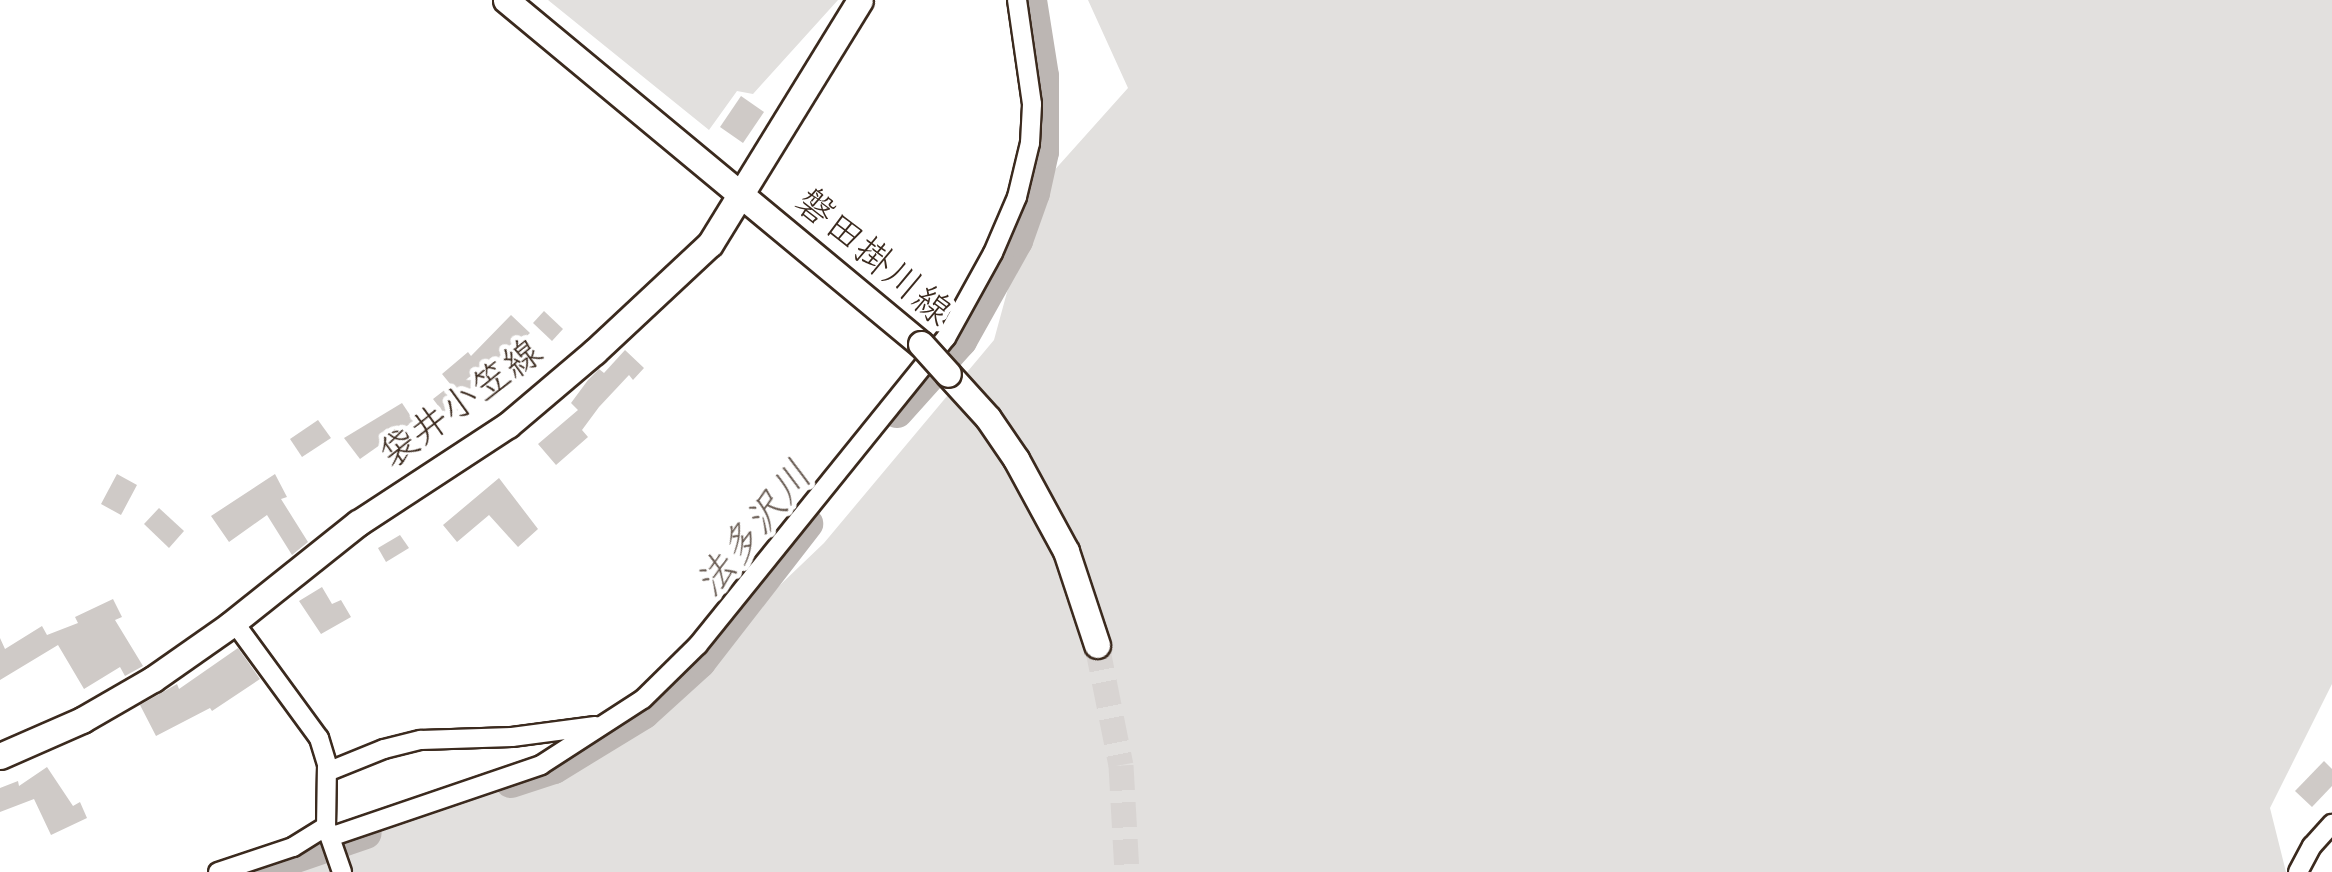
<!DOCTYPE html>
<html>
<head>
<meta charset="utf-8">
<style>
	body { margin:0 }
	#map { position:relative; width:2332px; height:872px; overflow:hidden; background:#fff; font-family:"Comic Neue","Klee One",sans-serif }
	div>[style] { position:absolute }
	.green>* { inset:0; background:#e2e0de }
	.river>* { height:32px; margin:-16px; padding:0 16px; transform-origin:16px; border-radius:16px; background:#bcb6b3 }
	.building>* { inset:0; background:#cfcac7 }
	.secondary-tunnel>* { height:25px; margin-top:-12.5px; transform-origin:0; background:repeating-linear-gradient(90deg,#d8d4d2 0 25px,transparent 0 37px) }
	.roads { filter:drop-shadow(2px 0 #3b2a1e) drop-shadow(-2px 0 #3b2a1e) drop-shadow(0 2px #3b2a1e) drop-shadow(0 -2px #3b2a1e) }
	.street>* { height:18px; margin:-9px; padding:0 9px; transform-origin:9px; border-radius:9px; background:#fff }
	.secondary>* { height:25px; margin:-12.5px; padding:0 12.5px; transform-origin:12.5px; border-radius:12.5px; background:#fff }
	.bridges { filter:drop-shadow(2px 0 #3b2a1e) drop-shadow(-2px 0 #3b2a1e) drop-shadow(0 2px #3b2a1e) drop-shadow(0 -2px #3b2a1e) }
	.secondary-bridge>* { height:25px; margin:-12.5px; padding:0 12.5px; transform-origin:12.5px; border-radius:12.5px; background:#fff }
	span { translate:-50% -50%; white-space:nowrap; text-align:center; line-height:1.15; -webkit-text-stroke:10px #fff; paint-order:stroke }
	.street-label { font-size:38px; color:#3b2a1e }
	.water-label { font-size:40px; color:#685b52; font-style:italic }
</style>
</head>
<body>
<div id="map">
	<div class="green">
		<i style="clip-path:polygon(548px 0,838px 0,753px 94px,737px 91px,709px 130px)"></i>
		<i style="clip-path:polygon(1088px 0,2332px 0,2332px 684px,2270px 808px,2286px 872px,249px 872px,541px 765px,687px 674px,824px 543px,994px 340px,1034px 193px,1128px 88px)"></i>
	</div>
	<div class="river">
		<i style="left:897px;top:412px;width:96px;rotate:-48deg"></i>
		<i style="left:961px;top:341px;width:115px;rotate:-60.8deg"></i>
		<i style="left:1017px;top:241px;width:51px;rotate:-70.5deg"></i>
		<i style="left:1034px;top:193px;width:42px;rotate:-77.6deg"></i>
		<i style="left:1043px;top:152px;width:76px;rotate:-90deg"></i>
		<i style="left:1043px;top:76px;width:77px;rotate:-99deg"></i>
		<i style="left:511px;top:782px;width:45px;rotate:-18deg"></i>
		<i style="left:554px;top:768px;width:105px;rotate:-31.4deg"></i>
		<i style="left:644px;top:713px;width:76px;rotate:-42.3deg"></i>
		<i style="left:700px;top:662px;width:175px;rotate:-52.2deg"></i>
		<i style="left:252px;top:872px;width:120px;rotate:-18.9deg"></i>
	</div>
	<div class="building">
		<i style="clip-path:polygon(741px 96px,764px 112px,743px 143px,720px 127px)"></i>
		<i style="clip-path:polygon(544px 311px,563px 329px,552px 341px,533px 323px)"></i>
		<i style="clip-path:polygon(511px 315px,530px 333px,456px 402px,462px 410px,449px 420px,433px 399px,451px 385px,442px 374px,468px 352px,471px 356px)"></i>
		<i style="clip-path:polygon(625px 350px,644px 368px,633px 380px,629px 375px,599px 407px,582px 430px,588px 437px,556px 465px,538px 444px,578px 410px,571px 403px,588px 380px,599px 369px,604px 373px)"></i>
		<i style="clip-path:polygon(402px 403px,414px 421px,360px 459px,344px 438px)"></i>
		<i style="clip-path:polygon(318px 420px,331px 438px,302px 457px,290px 439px)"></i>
		<i style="clip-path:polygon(117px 474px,137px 485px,121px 515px,101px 504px)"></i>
		<i style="clip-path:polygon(275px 474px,287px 497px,281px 499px,308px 542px,292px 555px,267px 515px,229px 542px,211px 516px)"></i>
		<i style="clip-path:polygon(499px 478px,538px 529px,518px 547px,489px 515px,457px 542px,443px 525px)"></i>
		<i style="clip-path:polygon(159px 508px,184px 531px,169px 548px,144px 524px)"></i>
		<i style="clip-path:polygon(400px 535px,409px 548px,386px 562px,378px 548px)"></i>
		<i style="clip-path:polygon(322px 587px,332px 604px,341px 600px,351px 617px,321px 634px,299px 601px)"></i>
		<i style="clip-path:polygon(113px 599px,122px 617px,115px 620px,143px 666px,125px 676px,120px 667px,84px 689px,58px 645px,0 680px,0 638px,5px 649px,42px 626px,47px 635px,78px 623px,75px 617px)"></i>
		<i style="clip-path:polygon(238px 648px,260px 679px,212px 711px,210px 708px,156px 736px,140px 705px,177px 684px,179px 689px)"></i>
		<i style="clip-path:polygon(2324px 761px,2332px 769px,2332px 786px,2312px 807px,2295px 791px)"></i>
		<i style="clip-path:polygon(47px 767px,73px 806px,80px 802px,87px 818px,51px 835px,34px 799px,0 812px,0 788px,18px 781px,19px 786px)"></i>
	</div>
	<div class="secondary-tunnel">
		<i style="left:1097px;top:645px;width:122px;rotate:78.7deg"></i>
		<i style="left:1121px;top:765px;width:107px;rotate:86.8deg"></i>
	</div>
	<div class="roads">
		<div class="street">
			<i style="left:234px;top:622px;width:144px;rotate:53.8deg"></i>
			<i style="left:319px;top:738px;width:28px;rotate:73deg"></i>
			<i style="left:327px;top:765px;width:61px;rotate:90.9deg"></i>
			<i style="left:326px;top:826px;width:49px;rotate:70.8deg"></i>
			<i style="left:327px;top:772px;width:61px;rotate:-22deg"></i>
			<i style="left:384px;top:749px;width:38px;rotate:-14deg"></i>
			<i style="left:421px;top:740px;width:91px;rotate:-1.9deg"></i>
			<i style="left:512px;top:737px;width:84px;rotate:-7.5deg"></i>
			<i style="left:330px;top:837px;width:223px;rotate:-18.8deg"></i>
			<i style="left:541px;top:765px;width:121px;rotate:-32.9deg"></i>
			<i style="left:643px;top:699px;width:77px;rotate:-44.5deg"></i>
			<i style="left:698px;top:645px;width:395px;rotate:-51.1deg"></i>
			<i style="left:946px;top:338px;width:97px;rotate:-61.1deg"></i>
			<i style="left:993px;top:253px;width:61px;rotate:-66.8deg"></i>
			<i style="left:1017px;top:197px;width:56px;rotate:-76.5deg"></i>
			<i style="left:1030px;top:143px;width:39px;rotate:-87deg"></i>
			<i style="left:1032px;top:104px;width:105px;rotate:-98.2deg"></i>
			<i style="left:218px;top:872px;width:79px;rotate:-18.4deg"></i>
			<i style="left:293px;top:847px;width:39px;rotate:-32deg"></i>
			<i style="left:2298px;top:872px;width:30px;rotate:-62deg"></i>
			<i style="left:2312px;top:846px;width:30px;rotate:-48deg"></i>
		</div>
		<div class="secondary">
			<i style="left:506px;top:0;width:539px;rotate:39.66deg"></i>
			<i style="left:948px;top:374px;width:59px;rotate:47.7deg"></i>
			<i style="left:988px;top:418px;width:50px;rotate:55.7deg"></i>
			<i style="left:1016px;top:459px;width:105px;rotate:61.5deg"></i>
			<i style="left:1066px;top:551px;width:99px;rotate:71.7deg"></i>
			<i style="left:0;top:756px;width:90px;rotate:-23.7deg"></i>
			<i style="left:82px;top:720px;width:82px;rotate:-30deg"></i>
			<i style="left:153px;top:679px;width:94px;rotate:-35deg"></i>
			<i style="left:230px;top:625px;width:164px;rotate:-38.6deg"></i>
			<i style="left:358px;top:523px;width:179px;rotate:-33.2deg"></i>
			<i style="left:508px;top:425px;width:113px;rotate:-40.3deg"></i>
			<i style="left:594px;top:352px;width:158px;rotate:-43deg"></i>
			<i style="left:710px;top:244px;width:286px;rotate:-58.4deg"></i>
		</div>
	</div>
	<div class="bridges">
		<div class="secondary-bridge">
			<i style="left:921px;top:344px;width:40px;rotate:48deg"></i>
		</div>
	</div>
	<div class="street-label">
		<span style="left:873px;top:257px;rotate:40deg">磐田掛川線</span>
		<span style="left:461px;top:404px;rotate:-36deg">袋井小笠線</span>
	</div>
	<div class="water-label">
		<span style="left:753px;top:529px;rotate:-51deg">法多沢川</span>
	</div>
</div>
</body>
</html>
